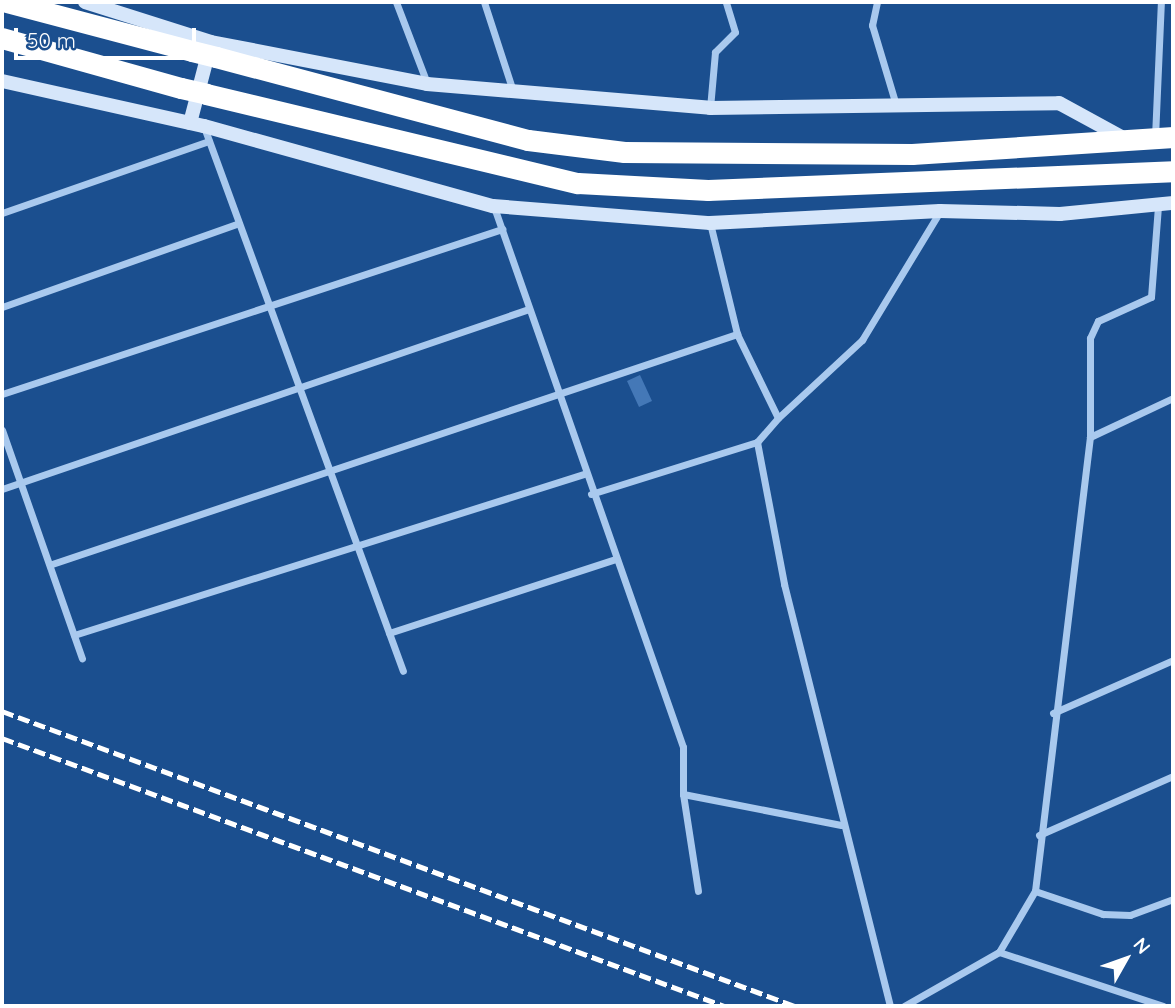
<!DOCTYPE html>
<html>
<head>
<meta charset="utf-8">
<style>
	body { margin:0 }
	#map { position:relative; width:1175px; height:1008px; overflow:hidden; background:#1b4f8f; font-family:Quicksand,sans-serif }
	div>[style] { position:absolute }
	.building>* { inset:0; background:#4478b7 }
	.street>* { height:7px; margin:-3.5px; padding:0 3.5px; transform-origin:3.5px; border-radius:3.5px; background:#a9c9ee }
	.secondary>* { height:14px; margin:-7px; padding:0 7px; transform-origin:7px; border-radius:7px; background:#d6e6fa }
	.highway>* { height:21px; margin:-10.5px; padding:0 10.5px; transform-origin:10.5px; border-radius:10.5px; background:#fff }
	.rail>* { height:5px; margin-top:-2.5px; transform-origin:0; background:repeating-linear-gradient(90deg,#fff 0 12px,transparent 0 17px) }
	.highway-bridge>* { height:21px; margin:-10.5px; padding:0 10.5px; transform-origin:10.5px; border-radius:10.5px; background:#fff }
	span { translate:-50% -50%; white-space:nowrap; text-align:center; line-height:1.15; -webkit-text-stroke:7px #1b4f8f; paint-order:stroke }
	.frame { position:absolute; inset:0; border:4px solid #fff; pointer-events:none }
	.north { position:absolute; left:1091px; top:924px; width:70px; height:70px; -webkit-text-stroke:5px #1b4f8f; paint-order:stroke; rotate:50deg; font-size:19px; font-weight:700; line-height:28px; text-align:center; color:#fff }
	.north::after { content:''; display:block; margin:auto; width:24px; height:32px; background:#fff; clip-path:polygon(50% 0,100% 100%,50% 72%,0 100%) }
	.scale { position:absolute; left:14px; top:28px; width:182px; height:32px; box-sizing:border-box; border:4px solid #fff; border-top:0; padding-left:9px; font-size:21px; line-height:24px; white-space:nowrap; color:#fff; -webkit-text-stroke:5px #1b4f8f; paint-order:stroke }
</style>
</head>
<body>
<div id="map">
	<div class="building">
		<i style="clip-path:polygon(640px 375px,652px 401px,639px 407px,627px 381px)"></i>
	</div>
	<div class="street">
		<i style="left:396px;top:2px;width:87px;rotate:69.1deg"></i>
		<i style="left:484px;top:2px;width:94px;rotate:72deg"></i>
		<i style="left:877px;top:2px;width:24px;rotate:102deg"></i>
		<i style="left:872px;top:25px;width:84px;rotate:73.3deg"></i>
		<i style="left:710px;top:108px;width:56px;rotate:-84.9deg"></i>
		<i style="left:715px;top:52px;width:28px;rotate:-45deg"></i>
		<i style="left:735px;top:32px;width:31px;rotate:-107deg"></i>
		<i style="left:204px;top:127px;width:579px;rotate:69.91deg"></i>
		<i style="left:1155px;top:137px;width:135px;rotate:-87.5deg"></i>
		<i style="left:494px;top:207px;width:572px;rotate:70.71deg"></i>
		<i style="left:683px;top:747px;width:47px;rotate:90deg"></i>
		<i style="left:683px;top:794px;width:161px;rotate:11.1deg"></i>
		<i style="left:2px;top:213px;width:219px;rotate:-19.2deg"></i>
		<i style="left:710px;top:223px;width:114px;rotate:76.3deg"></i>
		<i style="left:737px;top:334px;width:93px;rotate:64deg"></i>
		<i style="left:778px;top:418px;width:32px;rotate:131deg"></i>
		<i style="left:757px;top:442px;width:145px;rotate:79.2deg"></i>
		<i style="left:784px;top:584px;width:435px;rotate:75.9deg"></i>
		<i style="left:2px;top:307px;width:251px;rotate:-19.5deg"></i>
		<i style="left:2px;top:394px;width:527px;rotate:-18.26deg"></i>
		<i style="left:778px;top:418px;width:115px;rotate:-42.9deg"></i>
		<i style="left:862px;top:340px;width:151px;rotate:-58.8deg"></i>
		<i style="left:2px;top:430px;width:242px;rotate:70.7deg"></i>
		<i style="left:1090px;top:437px;width:92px;rotate:-25.2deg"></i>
		<i style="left:2px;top:489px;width:554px;rotate:-18.86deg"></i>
		<i style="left:591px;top:494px;width:174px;rotate:-17.4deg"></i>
		<i style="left:52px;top:564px;width:723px;rotate:-18.56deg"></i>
		<i style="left:389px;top:633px;width:238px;rotate:-18.1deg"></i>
		<i style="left:74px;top:635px;width:535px;rotate:-17.52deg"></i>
		<i style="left:1053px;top:713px;width:131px;rotate:-23.8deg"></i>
		<i style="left:683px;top:794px;width:98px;rotate:81.2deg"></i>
		<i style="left:1039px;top:835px;width:146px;rotate:-23.8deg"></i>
		<i style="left:1035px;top:891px;width:72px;rotate:18.7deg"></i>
		<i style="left:1103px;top:914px;width:27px;rotate:2deg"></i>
		<i style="left:1130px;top:915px;width:46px;rotate:-20.4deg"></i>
		<i style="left:999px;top:952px;width:173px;rotate:18.2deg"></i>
		<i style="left:904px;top:1006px;width:109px;rotate:-29.6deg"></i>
		<i style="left:999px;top:952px;width:71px;rotate:-59.5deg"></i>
		<i style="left:1035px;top:891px;width:457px;rotate:-83.1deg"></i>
		<i style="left:1090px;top:437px;width:99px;rotate:-90deg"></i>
		<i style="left:1090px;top:338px;width:19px;rotate:-65deg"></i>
		<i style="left:1098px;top:321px;width:58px;rotate:-24.4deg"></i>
		<i style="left:1151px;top:297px;width:90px;rotate:-85.6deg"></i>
	</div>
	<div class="secondary">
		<i style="left:85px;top:2px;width:132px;rotate:17.6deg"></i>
		<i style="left:211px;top:42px;width:220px;rotate:11deg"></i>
		<i style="left:427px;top:84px;width:284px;rotate:4.8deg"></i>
		<i style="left:710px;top:108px;width:349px;rotate:-0.8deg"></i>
		<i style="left:1059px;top:103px;width:75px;rotate:28.6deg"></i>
		<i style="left:2px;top:81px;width:207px;rotate:12.6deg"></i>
		<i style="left:204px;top:126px;width:300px;rotate:15.5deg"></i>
		<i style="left:493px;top:206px;width:218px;rotate:4.5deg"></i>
		<i style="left:710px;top:223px;width:230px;rotate:-3deg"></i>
		<i style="left:940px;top:211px;width:120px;rotate:1.4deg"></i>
		<i style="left:1060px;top:214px;width:114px;rotate:-5.6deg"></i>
		<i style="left:190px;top:123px;width:79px;rotate:-75.3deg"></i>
	</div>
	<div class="highway">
		<i style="left:7px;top:2px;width:191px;rotate:14.8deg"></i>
		<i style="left:2px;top:38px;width:186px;rotate:15.6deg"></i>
		<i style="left:216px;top:57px;width:323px;rotate:14.9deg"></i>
		<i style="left:528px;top:140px;width:97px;rotate:7.1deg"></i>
		<i style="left:624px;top:152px;width:288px;rotate:0.4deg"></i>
		<i style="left:912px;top:154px;width:262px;rotate:-3.7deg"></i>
		<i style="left:206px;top:94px;width:382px;rotate:13.5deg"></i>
		<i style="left:578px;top:183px;width:130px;rotate:3.1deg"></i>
		<i style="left:708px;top:190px;width:465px;rotate:-2.3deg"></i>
	</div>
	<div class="rail">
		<i style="left:2px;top:711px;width:846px;rotate:20.41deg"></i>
		<i style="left:2px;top:738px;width:770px;rotate:20.36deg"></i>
	</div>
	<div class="highway-bridge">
		<i style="left:192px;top:51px;width:25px;rotate:14deg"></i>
		<i style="left:181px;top:88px;width:26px;rotate:13deg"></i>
	</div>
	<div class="frame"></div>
	<div class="north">N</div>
	<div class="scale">50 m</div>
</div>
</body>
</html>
